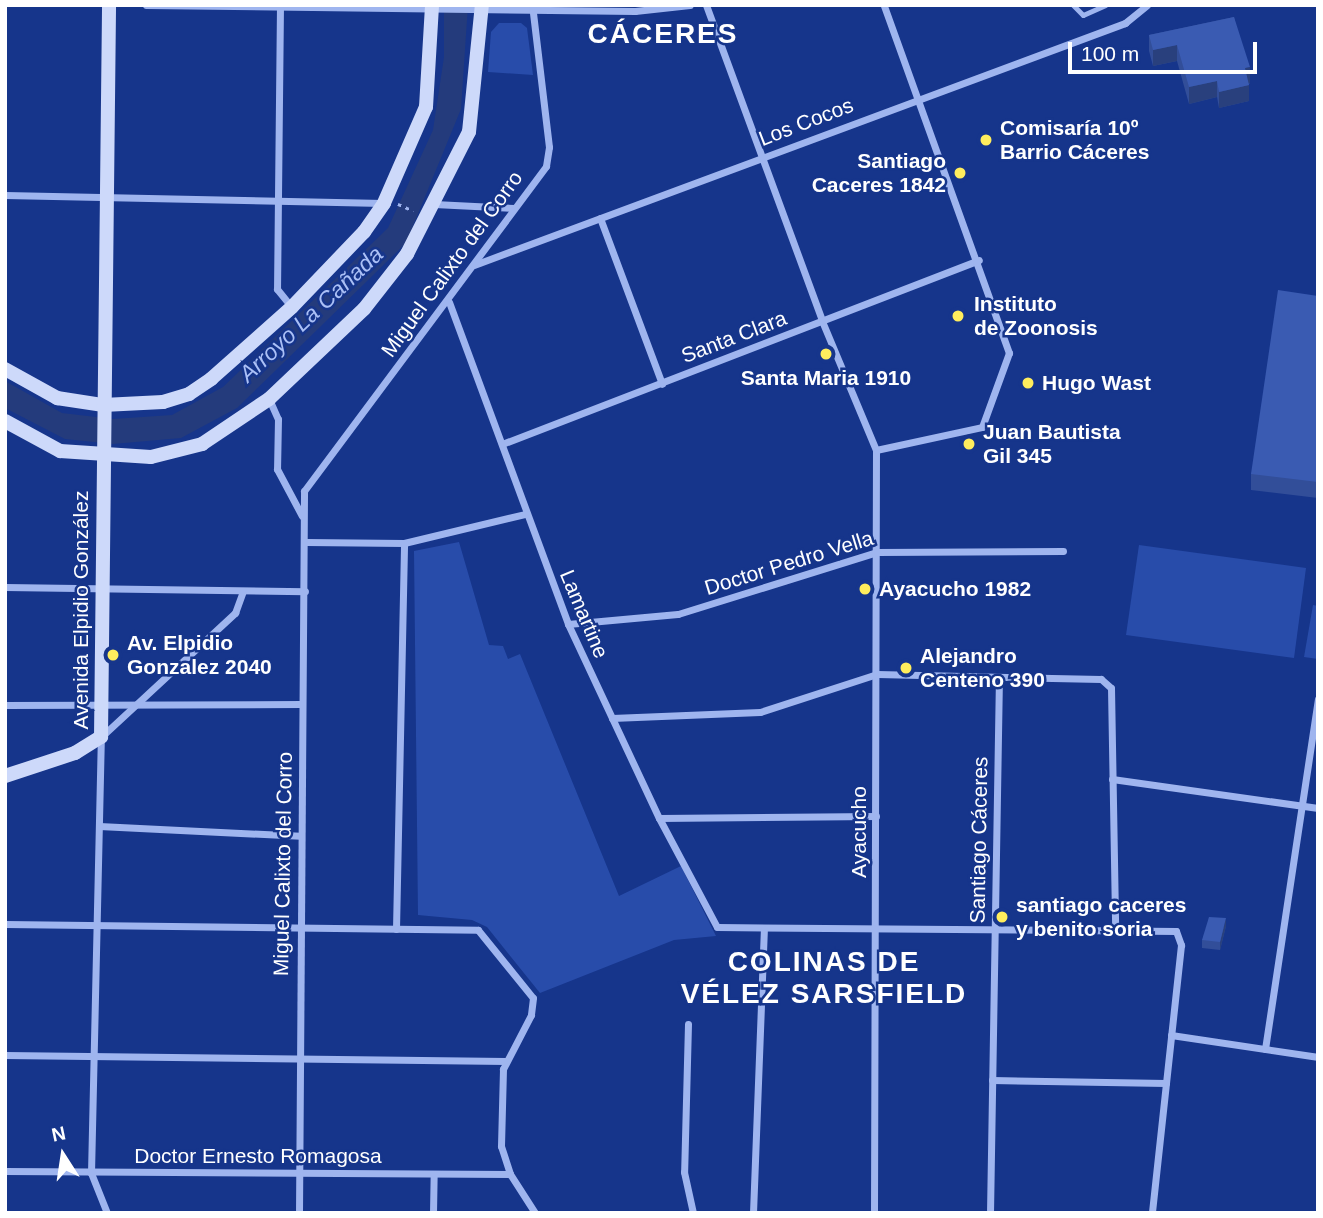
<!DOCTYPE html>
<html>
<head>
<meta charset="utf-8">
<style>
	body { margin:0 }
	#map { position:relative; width:1323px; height:1218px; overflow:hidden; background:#16358b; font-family:Arial,sans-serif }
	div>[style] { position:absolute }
	.green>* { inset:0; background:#284caa }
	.water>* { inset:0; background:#243b7c }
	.path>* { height:2.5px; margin-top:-1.25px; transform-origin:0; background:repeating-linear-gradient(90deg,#9fb5ef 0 3.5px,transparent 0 8.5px) }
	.service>* { height:5px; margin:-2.5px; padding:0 2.5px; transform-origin:2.5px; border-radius:2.5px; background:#9fb5ef }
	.minor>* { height:7px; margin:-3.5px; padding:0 3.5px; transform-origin:3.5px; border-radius:3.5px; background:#9fb5ef }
	.secondary>* { height:14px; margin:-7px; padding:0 7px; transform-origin:7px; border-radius:7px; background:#cdd9fa }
	.wall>* { inset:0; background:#324e99 }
	.shaded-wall>* { inset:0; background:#29407d }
	.building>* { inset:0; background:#3a5bb2 }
	.dots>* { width:19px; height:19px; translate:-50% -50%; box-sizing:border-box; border:4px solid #16358b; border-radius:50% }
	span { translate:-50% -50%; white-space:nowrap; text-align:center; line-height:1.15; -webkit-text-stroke:5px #16358b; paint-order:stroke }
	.street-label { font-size:21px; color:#fff }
	.poi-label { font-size:21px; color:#fff; font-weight:700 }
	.left { translate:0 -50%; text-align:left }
	.right { translate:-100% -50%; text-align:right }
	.water-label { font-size:23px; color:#abc0f6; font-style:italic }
	.district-label { font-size:28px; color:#fff; font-weight:700; letter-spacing:2px }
	.frame { position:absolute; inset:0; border:7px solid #fff; pointer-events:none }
	.north { position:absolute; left:28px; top:1120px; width:70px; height:70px; -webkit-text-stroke:5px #16358b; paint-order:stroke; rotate:348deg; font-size:19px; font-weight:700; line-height:28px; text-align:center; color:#fff }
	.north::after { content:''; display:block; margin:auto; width:24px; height:32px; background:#fff; clip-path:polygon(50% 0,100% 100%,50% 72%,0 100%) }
	.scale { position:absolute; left:1068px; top:42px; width:189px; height:32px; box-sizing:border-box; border:4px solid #fff; border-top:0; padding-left:9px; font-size:21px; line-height:24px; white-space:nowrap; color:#fff; -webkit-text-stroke:5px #16358b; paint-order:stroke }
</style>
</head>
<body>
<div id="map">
	<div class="green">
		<i style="clip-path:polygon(499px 23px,521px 23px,527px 28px,533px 75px,488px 72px,491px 32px)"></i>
		<i style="clip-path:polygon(459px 542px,489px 645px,503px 646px,508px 659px,520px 654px,619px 896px,681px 866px,716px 936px,674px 940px,540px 993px,487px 927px,472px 920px,418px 915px,414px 551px)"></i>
		<i style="clip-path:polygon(1139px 545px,1306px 568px,1294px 658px,1126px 635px)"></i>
		<i style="clip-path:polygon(1313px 605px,1318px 606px,1318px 659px,1304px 657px)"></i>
	</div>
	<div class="water">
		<i style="clip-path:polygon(444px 5px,468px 5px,461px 109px,406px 243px,237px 408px,181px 438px,113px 444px,65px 439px,5px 408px,5px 381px,62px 413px,113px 419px,172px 415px,223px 387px,388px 228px,433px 130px,444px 57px)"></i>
	</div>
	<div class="path">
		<i style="left:398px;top:204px;width:17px;rotate:24deg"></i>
	</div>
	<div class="service">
		<i style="left:1073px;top:5px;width:14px;rotate:45deg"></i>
		<i style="left:1083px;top:15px;width:24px;rotate:-24deg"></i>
	</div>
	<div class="minor">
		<i style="left:146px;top:5px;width:489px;rotate:0.7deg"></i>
		<i style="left:635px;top:11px;width:55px;rotate:-6.2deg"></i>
		<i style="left:280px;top:5px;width:284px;rotate:90.6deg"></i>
		<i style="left:277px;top:289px;width:22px;rotate:51deg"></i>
		<i style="left:706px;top:5px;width:337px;rotate:69.8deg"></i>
		<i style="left:822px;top:321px;width:140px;rotate:67.3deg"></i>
		<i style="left:876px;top:450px;width:763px;rotate:90.15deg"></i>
		<i style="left:5px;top:195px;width:378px;rotate:1.2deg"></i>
		<i style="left:434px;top:204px;width:80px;rotate:2.9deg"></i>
		<i style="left:600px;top:218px;width:177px;rotate:69.5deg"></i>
		<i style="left:474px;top:265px;width:695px;rotate:-20.39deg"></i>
		<i style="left:1125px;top:23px;width:28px;rotate:-39deg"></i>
		<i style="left:449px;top:302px;width:343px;rotate:69.7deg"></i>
		<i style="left:568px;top:624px;width:214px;rotate:64.9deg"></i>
		<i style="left:659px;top:818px;width:123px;rotate:62deg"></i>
		<i style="left:717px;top:927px;width:459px;rotate:0.5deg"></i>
		<i style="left:1176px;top:931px;width:15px;rotate:70deg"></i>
		<i style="left:1181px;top:945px;width:270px;rotate:96.2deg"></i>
		<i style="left:269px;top:399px;width:22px;rotate:66deg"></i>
		<i style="left:278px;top:419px;width:50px;rotate:91.1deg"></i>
		<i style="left:277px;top:469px;width:53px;rotate:62deg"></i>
		<i style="left:502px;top:444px;width:511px;rotate:-21.09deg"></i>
		<i style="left:876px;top:450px;width:108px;rotate:-12.2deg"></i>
		<i style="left:982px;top:427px;width:79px;rotate:-70deg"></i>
		<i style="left:1009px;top:353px;width:370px;rotate:-109.8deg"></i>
		<i style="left:306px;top:542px;width:98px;rotate:0.6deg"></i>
		<i style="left:404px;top:543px;width:124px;rotate:-13.5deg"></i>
		<i style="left:5px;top:587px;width:300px;rotate:0.8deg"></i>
		<i style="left:568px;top:624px;width:110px;rotate:-5.2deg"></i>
		<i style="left:678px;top:614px;width:208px;rotate:-17.3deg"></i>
		<i style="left:877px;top:552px;width:186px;rotate:-0.3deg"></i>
		<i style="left:5px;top:705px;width:297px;rotate:-0.2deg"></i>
		<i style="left:612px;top:718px;width:148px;rotate:-2.3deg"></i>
		<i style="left:760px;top:712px;width:123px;rotate:-18deg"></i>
		<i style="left:877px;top:674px;width:224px;rotate:1.3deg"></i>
		<i style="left:1101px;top:679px;width:13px;rotate:42deg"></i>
		<i style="left:1111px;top:688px;width:239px;rotate:89deg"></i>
		<i style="left:1112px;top:779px;width:208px;rotate:8deg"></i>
		<i style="left:659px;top:818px;width:217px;rotate:-0.5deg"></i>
		<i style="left:99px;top:826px;width:201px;rotate:2.8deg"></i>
		<i style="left:5px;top:924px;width:473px;rotate:0.7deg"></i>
		<i style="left:478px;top:930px;width:87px;rotate:51deg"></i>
		<i style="left:533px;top:998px;width:17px;rotate:97deg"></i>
		<i style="left:531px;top:1015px;width:61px;rotate:117.4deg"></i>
		<i style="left:503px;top:1069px;width:77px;rotate:91.5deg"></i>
		<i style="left:501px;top:1146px;width:29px;rotate:72deg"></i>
		<i style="left:510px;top:1174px;width:46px;rotate:57.3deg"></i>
		<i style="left:396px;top:929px;width:386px;rotate:-88.8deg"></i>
		<i style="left:688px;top:1024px;width:148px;rotate:91.5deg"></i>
		<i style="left:684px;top:1172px;width:42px;rotate:77.6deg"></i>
		<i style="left:1171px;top:1035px;width:149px;rotate:8.5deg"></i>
		<i style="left:1265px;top:1049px;width:354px;rotate:-81.4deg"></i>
		<i style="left:5px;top:1055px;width:501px;rotate:0.69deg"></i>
		<i style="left:992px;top:1080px;width:174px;rotate:1deg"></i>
		<i style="left:5px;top:1171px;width:505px;rotate:0.34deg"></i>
		<i style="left:107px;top:1213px;width:43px;rotate:-111.8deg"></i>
		<i style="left:91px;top:1173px;width:436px;rotate:-88.7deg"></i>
		<i style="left:101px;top:737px;width:183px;rotate:-42.8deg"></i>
		<i style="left:235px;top:613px;width:23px;rotate:-70deg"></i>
		<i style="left:299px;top:1213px;width:722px;rotate:-89.6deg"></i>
		<i style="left:304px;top:491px;width:405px;rotate:-53.3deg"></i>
		<i style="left:546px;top:166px;width:19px;rotate:-81deg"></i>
		<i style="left:549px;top:147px;width:143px;rotate:-96.8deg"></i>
		<i style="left:433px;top:1213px;width:39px;rotate:-89deg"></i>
		<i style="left:753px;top:1213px;width:284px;rotate:-87.8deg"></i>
		<i style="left:990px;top:1213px;width:535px;rotate:-89.04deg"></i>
	</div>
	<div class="secondary">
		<i style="left:5px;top:369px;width:60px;rotate:29.1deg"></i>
		<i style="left:57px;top:398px;width:47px;rotate:8.7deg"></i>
		<i style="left:103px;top:405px;width:60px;rotate:-2.9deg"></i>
		<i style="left:163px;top:402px;width:27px;rotate:-17deg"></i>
		<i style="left:189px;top:394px;width:27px;rotate:-34deg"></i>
		<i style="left:211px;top:379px;width:108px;rotate:-41.6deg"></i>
		<i style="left:292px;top:307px;width:104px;rotate:-46.2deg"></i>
		<i style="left:364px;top:232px;width:35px;rotate:-55deg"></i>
		<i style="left:384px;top:203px;width:105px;rotate:-66.4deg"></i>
		<i style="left:426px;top:107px;width:102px;rotate:-86.6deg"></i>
		<i style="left:5px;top:421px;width:63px;rotate:28.6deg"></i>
		<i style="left:60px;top:451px;width:91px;rotate:3.8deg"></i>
		<i style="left:151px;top:457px;width:53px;rotate:-14.3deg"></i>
		<i style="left:202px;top:444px;width:81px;rotate:-33.9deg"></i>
		<i style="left:269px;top:399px;width:131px;rotate:-43.5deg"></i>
		<i style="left:364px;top:309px;width:70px;rotate:-52deg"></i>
		<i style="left:407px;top:254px;width:137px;rotate:-63.1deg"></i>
		<i style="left:469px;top:132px;width:128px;rotate:-84.2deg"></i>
		<i style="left:5px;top:776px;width:74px;rotate:-18.2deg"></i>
		<i style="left:75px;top:753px;width:31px;rotate:-32deg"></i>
		<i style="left:101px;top:737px;width:732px;rotate:-89.37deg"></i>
	</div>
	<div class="wall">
		<i style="clip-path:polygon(1234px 17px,1250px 83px,1249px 84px,1249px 101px,1219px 108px,1217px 97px,1189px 104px,1177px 61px,1153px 66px,1149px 51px,1149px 35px)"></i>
		<i style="clip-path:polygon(1318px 296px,1318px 498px,1251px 490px,1251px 474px)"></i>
		<i style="clip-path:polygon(1226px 926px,1220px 950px,1202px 948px,1202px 940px)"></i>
	</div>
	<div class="shaded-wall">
		<i style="clip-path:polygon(1177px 45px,1177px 61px,1153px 66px,1153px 50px)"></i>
		<i style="clip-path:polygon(1250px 67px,1250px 83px,1245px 84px,1245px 68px)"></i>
		<i style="clip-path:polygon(1217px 81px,1217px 97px,1189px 104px,1189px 87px)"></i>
		<i style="clip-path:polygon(1249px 85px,1249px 101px,1219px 108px,1219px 92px)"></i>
		<i style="clip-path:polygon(1226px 918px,1226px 926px,1220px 950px,1220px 942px)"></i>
	</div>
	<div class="building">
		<i style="clip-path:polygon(1234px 17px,1250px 67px,1245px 68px,1249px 85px,1219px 92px,1217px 81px,1189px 87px,1177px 45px,1153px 50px,1149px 35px)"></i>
		<i style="clip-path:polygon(1278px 290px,1318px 296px,1318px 482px,1251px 474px)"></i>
		<i style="clip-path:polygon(1209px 917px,1226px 918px,1220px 942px,1202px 940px)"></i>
	</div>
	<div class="dots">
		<i style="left:986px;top:140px;background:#ffed5d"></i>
		<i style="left:960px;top:173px;background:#ffed5d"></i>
		<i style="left:958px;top:316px;background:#ffed5d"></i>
		<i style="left:826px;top:354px;background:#ffed5d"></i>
		<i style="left:1028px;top:383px;background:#ffed5d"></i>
		<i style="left:969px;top:444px;background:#ffed5d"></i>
		<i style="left:865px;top:589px;background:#ffed5d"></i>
		<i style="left:113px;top:655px;background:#ffed5d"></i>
		<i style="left:906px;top:668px;background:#ffed5d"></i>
		<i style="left:1002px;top:917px;background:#ffed5d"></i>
	</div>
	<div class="street-label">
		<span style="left:806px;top:122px;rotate:-21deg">Los Cocos</span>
		<span style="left:452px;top:264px;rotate:-54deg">Miguel Calixto del Corro</span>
		<span style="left:734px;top:337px;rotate:-21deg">Santa Clara</span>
		<span style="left:789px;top:563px;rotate:-17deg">Doctor Pedro Vella</span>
		<span style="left:81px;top:610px;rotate:-90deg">Avenida Elpidio González</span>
		<span style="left:584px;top:614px;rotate:67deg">Lamartine</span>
		<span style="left:859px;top:832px;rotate:-90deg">Ayacucho</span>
		<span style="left:979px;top:840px;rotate:-89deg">Santiago Cáceres</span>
		<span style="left:283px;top:864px;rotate:-89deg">Miguel Calixto del Corro</span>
		<span style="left:258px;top:1156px">Doctor Ernesto Romagosa</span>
	</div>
	<div class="poi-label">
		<span class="left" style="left:1000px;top:140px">Comisaría 10º<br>Barrio Cáceres</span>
		<span class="right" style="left:946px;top:173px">Santiago<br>Caceres 1842</span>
		<span class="left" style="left:974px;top:316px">Instituto<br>de Zoonosis</span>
		<span style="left:826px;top:378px">Santa Maria 1910</span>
		<span class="left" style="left:1042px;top:383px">Hugo Wast</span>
		<span class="left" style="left:983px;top:444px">Juan Bautista<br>Gil 345</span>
		<span class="left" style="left:879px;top:589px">Ayacucho 1982</span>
		<span class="left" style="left:127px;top:655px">Av. Elpidio<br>Gonzalez 2040</span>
		<span class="left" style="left:920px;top:668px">Alejandro<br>Centeno 390</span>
		<span class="left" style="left:1016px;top:917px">santiago caceres<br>y benito soria</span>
	</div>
	<div class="water-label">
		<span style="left:311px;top:314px;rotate:-43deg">Arroyo La Cañada</span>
	</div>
	<div class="district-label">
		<span style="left:663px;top:34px">CÁCERES</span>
		<span style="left:824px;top:978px">COLINAS DE<br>VÉLEZ SARSFIELD</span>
	</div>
	<div class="frame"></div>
	<div class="north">N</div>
	<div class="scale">100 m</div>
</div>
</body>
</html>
